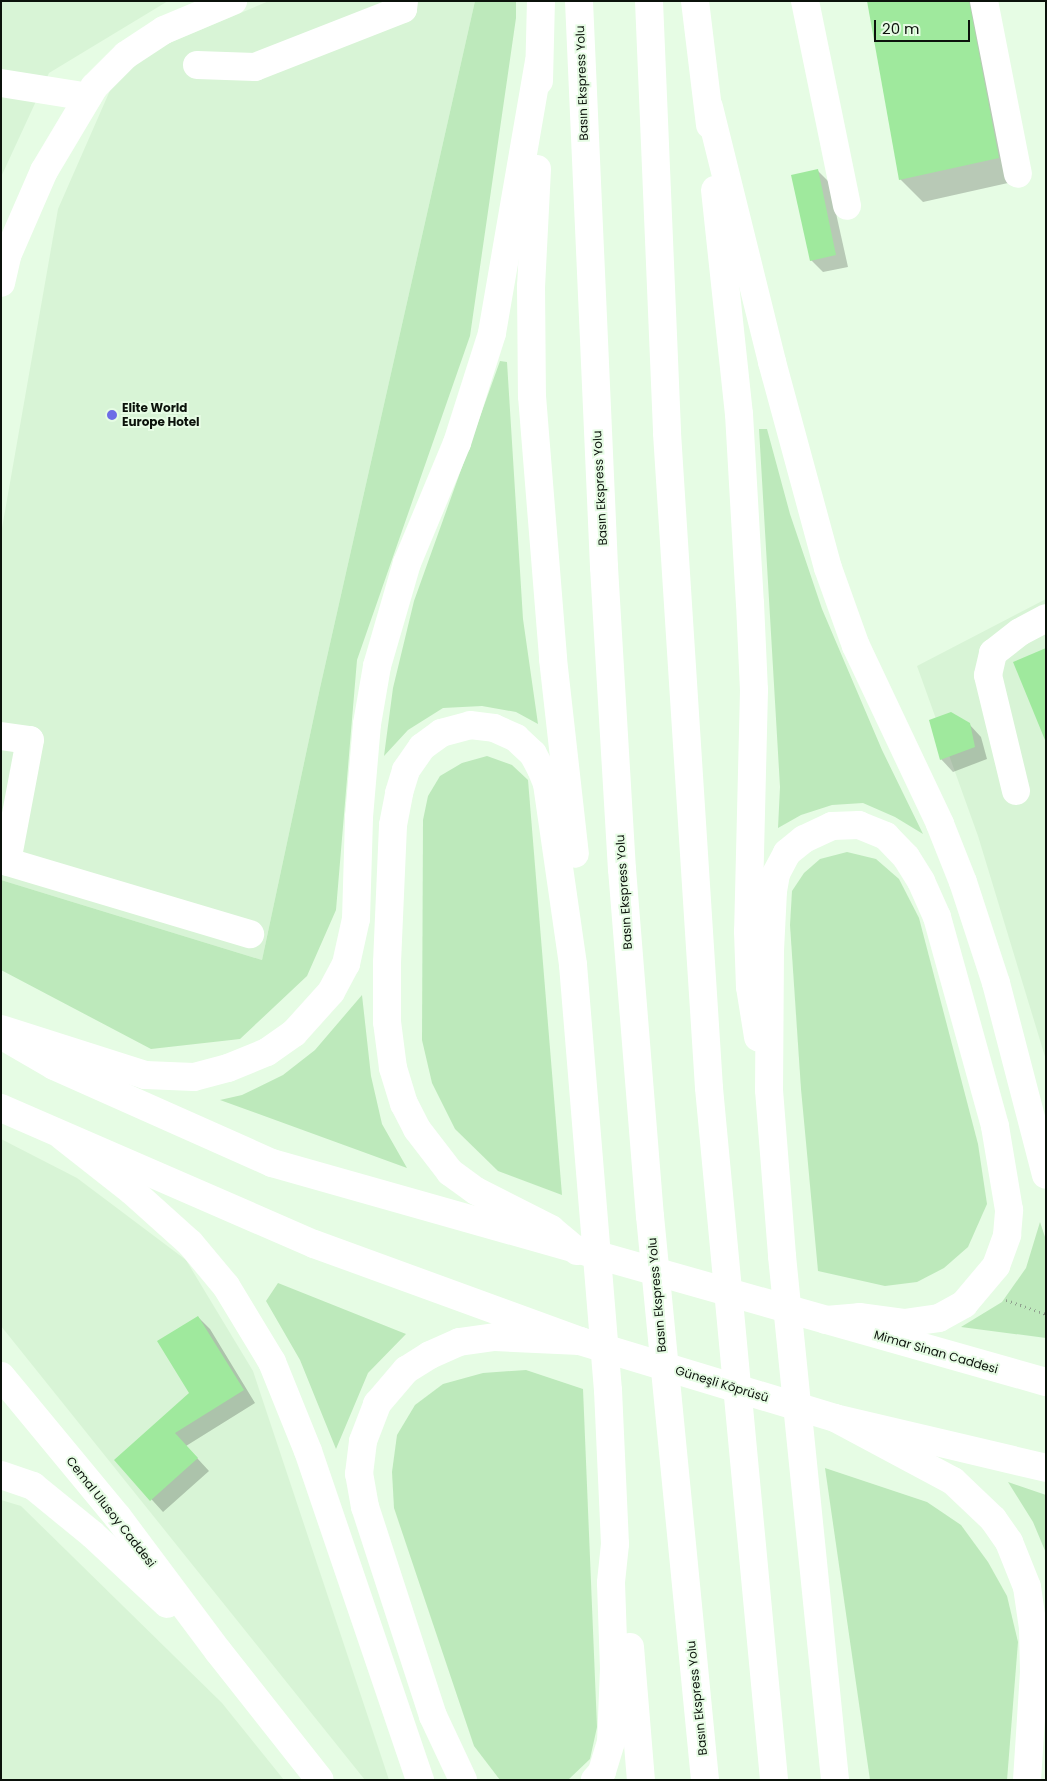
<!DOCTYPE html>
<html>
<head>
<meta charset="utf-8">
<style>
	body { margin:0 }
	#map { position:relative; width:1047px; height:1781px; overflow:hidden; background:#e6fce4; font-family:Poppins,sans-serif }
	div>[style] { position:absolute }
	.built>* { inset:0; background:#d8f4d6 }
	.green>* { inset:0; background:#bde9bb }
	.shadow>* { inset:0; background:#0003 }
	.building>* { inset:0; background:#9fe99d }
	.path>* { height:3px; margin-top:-1.5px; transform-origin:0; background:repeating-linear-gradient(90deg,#8f9f8e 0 1px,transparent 0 5px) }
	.minor>* { height:28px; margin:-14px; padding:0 14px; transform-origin:14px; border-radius:14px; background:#fff }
	.major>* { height:28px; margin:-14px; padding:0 14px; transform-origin:14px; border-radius:14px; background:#fff }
	.highway>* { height:28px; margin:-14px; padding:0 14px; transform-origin:14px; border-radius:14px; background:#fff }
	.dots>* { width:14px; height:14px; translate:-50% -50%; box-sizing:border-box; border:2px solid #e6fce4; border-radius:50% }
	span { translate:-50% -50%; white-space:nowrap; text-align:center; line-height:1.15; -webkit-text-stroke:4px #e6fce4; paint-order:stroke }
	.street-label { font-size:12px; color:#0b120b }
	.poi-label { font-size:12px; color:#0b120b; font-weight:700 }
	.left { translate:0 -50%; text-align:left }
	.frame { position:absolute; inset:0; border:2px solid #0b120b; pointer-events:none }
	.scale { position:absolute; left:874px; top:20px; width:96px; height:22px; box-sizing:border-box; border:2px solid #0b120b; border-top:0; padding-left:6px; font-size:15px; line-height:18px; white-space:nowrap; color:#0b120b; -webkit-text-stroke:4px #e6fce4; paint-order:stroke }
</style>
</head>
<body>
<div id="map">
	<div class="built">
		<i style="clip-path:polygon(1px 1px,168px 1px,49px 73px,1px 177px)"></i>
		<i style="clip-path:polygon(269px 1px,475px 1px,320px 688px,262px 960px,1px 880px,1px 534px,58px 209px,122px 63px)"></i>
		<i style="clip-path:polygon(1046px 599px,1046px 1060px,978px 836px,917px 666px)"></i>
		<i style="clip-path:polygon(1px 1139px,77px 1178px,186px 1260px,253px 1371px,389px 1780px,365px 1780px,1px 1326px)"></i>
		<i style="clip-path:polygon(1px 1500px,21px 1506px,222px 1703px,284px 1780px,1px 1780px)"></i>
	</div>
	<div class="green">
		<i style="clip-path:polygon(475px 1px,516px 1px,516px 18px,470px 336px,357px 660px,336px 910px,307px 976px,240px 1039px,151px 1049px,1px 970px,1px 880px,262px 960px,320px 688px)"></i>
		<i style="clip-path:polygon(500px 361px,507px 362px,523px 619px,538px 724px,516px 712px,482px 706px,443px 708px,408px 730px,384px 756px,393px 688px,414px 601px)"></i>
		<i style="clip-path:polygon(759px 429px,767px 429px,790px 514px,822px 609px,882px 750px,923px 834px,895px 817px,863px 803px,832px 805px,801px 815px,778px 828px,780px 787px)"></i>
		<i style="clip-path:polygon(487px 756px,512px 765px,528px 780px,562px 1195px,498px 1171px,455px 1129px,432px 1083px,422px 1040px,423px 820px,428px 796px,440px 776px,462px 763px)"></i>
		<i style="clip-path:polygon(847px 852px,876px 859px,899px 879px,919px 918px,978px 1144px,987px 1204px,968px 1247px,944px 1268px,917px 1282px,885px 1286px,818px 1271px,801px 1089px,790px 925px,792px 891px,804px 873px,820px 859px)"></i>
		<i style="clip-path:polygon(362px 995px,371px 1076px,382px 1124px,407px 1168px,220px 1100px,242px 1095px,283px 1075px,315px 1050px)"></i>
		<i style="clip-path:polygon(1040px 1222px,1046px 1240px,1046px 1338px,961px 1327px,1002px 1302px,1026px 1268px)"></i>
		<i style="clip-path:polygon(278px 1283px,406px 1334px,368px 1373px,336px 1449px,300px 1360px,266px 1301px)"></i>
		<i style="clip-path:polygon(526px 1370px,583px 1389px,597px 1727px,590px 1759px,568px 1780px,500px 1780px,474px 1746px,394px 1508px,392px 1472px,397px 1435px,415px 1405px,443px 1384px,483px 1373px)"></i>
		<i style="clip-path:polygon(825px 1468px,927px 1502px,961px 1525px,988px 1562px,1007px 1596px,1018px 1642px,1007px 1780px,870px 1780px)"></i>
		<i style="clip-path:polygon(1008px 1482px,1046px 1495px,1046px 1553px,1033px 1522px)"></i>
	</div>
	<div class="shadow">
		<i style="clip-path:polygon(869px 1px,993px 1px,1021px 180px,923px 202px,900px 179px)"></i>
		<i style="clip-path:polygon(817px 170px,829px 182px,848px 267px,823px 272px,811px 260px)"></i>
		<i style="clip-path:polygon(930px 721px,969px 724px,981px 737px,987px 759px,953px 772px,941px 759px)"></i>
		<i style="clip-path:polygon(198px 1317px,210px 1329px,255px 1403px,186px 1446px,209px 1471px,163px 1512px,116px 1460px,191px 1394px)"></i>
	</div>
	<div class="building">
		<i style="clip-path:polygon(867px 1px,969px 1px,999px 158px,899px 180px)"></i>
		<i style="clip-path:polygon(818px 169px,836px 255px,810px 261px,791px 175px)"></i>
		<i style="clip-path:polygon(1046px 648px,1046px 740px,1045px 740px,1013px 662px)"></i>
		<i style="clip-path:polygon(951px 712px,970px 723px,975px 747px,940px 760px,929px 720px)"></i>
		<i style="clip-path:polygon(198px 1316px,244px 1390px,175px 1433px,198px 1458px,150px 1501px,114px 1460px,189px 1393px,157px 1341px)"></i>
	</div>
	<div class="path">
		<i style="left:1006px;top:1300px;width:42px;rotate:19.3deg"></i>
	</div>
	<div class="minor">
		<i style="left:805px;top:1px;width:209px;rotate:78.4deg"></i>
		<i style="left:984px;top:1px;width:176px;rotate:78.9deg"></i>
		<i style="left:197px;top:65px;width:58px;rotate:2deg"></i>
		<i style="left:255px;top:67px;width:159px;rotate:-21.4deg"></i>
		<i style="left:403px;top:9px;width:8px;rotate:-83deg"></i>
		<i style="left:1px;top:83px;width:88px;rotate:9.1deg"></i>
		<i style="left:1px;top:736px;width:29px;rotate:8deg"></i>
		<i style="left:30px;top:740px;width:124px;rotate:100.7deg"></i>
		<i style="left:1016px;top:791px;width:119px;rotate:-103.6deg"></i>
		<i style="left:988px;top:675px;width:23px;rotate:-77deg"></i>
		<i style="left:993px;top:653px;width:34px;rotate:-38deg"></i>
		<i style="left:1020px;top:632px;width:30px;rotate:-28deg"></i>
		<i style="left:1px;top:860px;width:260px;rotate:16.6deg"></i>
	</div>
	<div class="major">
		<i style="left:1px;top:283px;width:28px;rotate:-77deg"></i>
		<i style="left:7px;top:256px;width:93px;rotate:-66.5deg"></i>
		<i style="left:44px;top:171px;width:98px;rotate:-59.2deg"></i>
		<i style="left:94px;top:87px;width:45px;rotate:-45deg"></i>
		<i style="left:126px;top:55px;width:45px;rotate:-33.3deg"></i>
		<i style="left:164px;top:30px;width:75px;rotate:-22.8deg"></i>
		<i style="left:1px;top:1035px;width:61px;rotate:30.3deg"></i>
		<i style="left:54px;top:1066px;width:239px;rotate:24deg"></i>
		<i style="left:272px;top:1163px;width:804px;rotate:15.8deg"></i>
		<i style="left:1px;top:1108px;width:341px;rotate:23.5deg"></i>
		<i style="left:314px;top:1244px;width:283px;rotate:20deg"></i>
		<i style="left:580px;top:1341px;width:266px;rotate:16.8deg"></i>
		<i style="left:835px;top:1418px;width:217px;rotate:13.3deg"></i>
		<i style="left:1px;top:1376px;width:182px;rotate:50.4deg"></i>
		<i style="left:117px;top:1516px;width:169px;rotate:53.2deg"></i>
		<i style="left:218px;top:1651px;width:164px;rotate:51.7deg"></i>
		<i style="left:1px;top:1475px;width:34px;rotate:19deg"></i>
		<i style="left:33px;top:1486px;width:77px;rotate:39.2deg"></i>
		<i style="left:93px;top:1535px;width:101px;rotate:43deg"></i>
	</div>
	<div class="highway">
		<i style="left:579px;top:1px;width:567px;rotate:87.47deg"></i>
		<i style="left:604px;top:567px;width:303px;rotate:86.6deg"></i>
		<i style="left:622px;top:869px;width:348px;rotate:85.4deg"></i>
		<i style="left:650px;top:1216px;width:567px;rotate:84.43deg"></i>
		<i style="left:649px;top:1px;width:432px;rotate:87.6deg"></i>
		<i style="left:667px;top:433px;width:656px;rotate:86.33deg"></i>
		<i style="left:709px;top:1088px;width:695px;rotate:84.63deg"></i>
		<i style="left:695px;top:1px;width:125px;rotate:83.1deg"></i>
		<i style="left:539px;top:81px;width:80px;rotate:-88.6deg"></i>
		<i style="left:709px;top:107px;width:263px;rotate:76.1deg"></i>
		<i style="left:772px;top:362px;width:213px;rotate:74.8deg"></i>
		<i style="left:828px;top:568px;width:83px;rotate:70.3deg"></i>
		<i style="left:856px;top:646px;width:197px;rotate:64.7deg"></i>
		<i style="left:940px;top:824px;width:62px;rotate:68.4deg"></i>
		<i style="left:963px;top:882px;width:106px;rotate:71.9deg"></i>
		<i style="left:996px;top:983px;width:198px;rotate:75.4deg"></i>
		<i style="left:537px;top:169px;width:117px;rotate:92.9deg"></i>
		<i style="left:531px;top:286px;width:110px;rotate:89.5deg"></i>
		<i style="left:532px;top:396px;width:264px;rotate:85.4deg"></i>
		<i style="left:553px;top:659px;width:196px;rotate:83.6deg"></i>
		<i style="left:715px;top:190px;width:225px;rotate:83.9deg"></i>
		<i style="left:739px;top:414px;width:189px;rotate:86.7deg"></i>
		<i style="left:750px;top:603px;width:87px;rotate:87.4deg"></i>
		<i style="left:754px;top:690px;width:241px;rotate:91.4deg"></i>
		<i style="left:748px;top:931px;width:56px;rotate:88deg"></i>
		<i style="left:750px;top:987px;width:51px;rotate:80.9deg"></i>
		<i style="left:1px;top:1029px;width:151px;rotate:17.7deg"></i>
		<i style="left:145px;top:1075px;width:49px;rotate:2.3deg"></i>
		<i style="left:194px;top:1077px;width:35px;rotate:-15deg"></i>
		<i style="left:228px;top:1068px;width:42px;rotate:-22.3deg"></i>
		<i style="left:267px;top:1052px;width:33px;rotate:-35deg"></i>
		<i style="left:294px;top:1033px;width:55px;rotate:-47.9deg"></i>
		<i style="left:331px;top:992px;width:32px;rotate:-62deg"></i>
		<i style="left:346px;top:964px;width:46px;rotate:-77.5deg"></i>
		<i style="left:356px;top:919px;width:102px;rotate:-88.3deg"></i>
		<i style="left:359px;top:817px;width:93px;rotate:-85.1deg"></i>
		<i style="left:367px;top:724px;width:59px;rotate:-80.2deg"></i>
		<i style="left:377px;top:666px;width:107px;rotate:-73.8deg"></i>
		<i style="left:407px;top:563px;width:130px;rotate:-67.4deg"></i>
		<i style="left:457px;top:443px;width:115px;rotate:-72.3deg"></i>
		<i style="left:492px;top:333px;width:275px;rotate:-80.2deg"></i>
		<i style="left:62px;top:1136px;width:89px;rotate:38.2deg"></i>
		<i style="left:132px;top:1191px;width:78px;rotate:41.9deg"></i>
		<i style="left:190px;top:1243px;width:56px;rotate:50.1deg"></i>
		<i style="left:226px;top:1286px;width:89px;rotate:58.8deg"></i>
		<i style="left:272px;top:1362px;width:96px;rotate:68deg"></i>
		<i style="left:308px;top:1451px;width:348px;rotate:71.2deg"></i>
		<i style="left:577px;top:1251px;width:34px;rotate:-140deg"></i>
		<i style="left:551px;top:1229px;width:84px;rotate:-153.1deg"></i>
		<i style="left:476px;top:1191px;width:32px;rotate:-144deg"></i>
		<i style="left:450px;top:1172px;width:54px;rotate:-127.5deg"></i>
		<i style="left:417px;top:1129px;width:28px;rotate:-117deg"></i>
		<i style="left:404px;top:1104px;width:38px;rotate:-107deg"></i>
		<i style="left:393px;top:1068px;width:46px;rotate:-97.4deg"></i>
		<i style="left:387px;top:1022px;width:59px;rotate:-90deg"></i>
		<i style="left:387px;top:963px;width:138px;rotate:-87.5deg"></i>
		<i style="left:393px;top:825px;width:33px;rotate:-79deg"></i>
		<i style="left:399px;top:793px;width:24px;rotate:-73deg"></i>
		<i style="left:406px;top:770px;width:28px;rotate:-55deg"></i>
		<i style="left:422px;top:747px;width:24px;rotate:-36deg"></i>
		<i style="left:441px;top:733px;width:30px;rotate:-15deg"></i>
		<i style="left:470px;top:725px;width:24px;rotate:7deg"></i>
		<i style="left:494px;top:728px;width:24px;rotate:24deg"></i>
		<i style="left:516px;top:738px;width:23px;rotate:43deg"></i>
		<i style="left:533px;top:754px;width:17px;rotate:62deg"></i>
		<i style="left:541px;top:769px;width:16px;rotate:68deg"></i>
		<i style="left:547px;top:784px;width:183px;rotate:81.8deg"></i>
		<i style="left:573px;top:965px;width:426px;rotate:85.3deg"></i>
		<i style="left:608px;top:1390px;width:154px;rotate:87.4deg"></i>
		<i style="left:615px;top:1544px;width:39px;rotate:96deg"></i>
		<i style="left:611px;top:1583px;width:85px;rotate:88deg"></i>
		<i style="left:614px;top:1668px;width:74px;rotate:92.3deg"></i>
		<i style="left:611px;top:1742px;width:31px;rotate:107deg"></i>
		<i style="left:602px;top:1772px;width:11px;rotate:131deg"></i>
		<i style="left:826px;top:1320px;width:33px;rotate:-5deg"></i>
		<i style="left:859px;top:1317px;width:45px;rotate:7.6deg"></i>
		<i style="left:904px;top:1323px;width:35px;rotate:-8deg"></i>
		<i style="left:939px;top:1318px;width:29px;rotate:-29deg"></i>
		<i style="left:964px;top:1304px;width:50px;rotate:-49.9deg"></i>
		<i style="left:996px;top:1266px;width:33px;rotate:-70deg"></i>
		<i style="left:1007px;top:1235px;width:25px;rotate:-85deg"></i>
		<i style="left:1009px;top:1210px;width:85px;rotate:-99.5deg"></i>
		<i style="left:995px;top:1126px;width:217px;rotate:-105.5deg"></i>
		<i style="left:937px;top:917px;width:39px;rotate:-114deg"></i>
		<i style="left:921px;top:881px;width:28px;rotate:-122deg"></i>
		<i style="left:906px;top:857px;width:29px;rotate:-134deg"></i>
		<i style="left:886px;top:836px;width:29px;rotate:-158deg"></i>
		<i style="left:859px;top:825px;width:27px;rotate:178deg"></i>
		<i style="left:832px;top:826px;width:31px;rotate:155deg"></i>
		<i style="left:804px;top:839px;width:22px;rotate:141deg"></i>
		<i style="left:787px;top:853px;width:24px;rotate:118deg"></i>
		<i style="left:776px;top:874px;width:17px;rotate:100deg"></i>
		<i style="left:773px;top:891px;width:59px;rotate:92.9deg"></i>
		<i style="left:770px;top:950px;width:140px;rotate:90.4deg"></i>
		<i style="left:769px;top:1090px;width:167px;rotate:85.5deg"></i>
		<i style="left:782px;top:1256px;width:527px;rotate:84.22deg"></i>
		<i style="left:835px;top:1418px;width:134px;rotate:28.1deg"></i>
		<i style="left:953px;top:1481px;width:55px;rotate:43.5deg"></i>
		<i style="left:993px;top:1519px;width:28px;rotate:55deg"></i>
		<i style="left:1009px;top:1542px;width:48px;rotate:68.2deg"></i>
		<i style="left:1027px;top:1587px;width:41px;rotate:81.7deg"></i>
		<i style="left:1033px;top:1628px;width:44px;rotate:88.7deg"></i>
		<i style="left:1034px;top:1672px;width:108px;rotate:93.7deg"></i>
		<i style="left:630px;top:1647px;width:133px;rotate:85.3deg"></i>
		<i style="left:463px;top:1780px;width:71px;rotate:-115.1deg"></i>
		<i style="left:433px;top:1716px;width:220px;rotate:-108deg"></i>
		<i style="left:365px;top:1507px;width:34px;rotate:-100deg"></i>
		<i style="left:359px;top:1474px;width:33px;rotate:-83deg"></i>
		<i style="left:363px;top:1441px;width:40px;rotate:-69deg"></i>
		<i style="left:377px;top:1404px;width:45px;rotate:-49.5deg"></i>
		<i style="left:406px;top:1370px;width:28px;rotate:-32deg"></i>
		<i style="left:430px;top:1355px;width:32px;rotate:-24deg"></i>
		<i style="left:459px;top:1342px;width:36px;rotate:-8deg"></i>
		<i style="left:495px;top:1337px;width:85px;rotate:2.7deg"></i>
	</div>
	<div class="dots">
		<i style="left:112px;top:415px;background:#6d6ce6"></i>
	</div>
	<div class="street-label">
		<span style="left:582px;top:83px;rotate:-92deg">Basın Ekspress Yolu</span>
		<span style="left:600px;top:488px;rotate:-93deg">Basın Ekspress Yolu</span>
		<span style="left:624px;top:892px;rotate:-94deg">Basın Ekspress Yolu</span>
		<span style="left:657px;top:1295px;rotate:-95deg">Basın Ekspress Yolu</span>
		<span style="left:936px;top:1352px;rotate:16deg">Mimar Sinan Caddesi</span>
		<span style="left:722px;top:1384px;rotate:17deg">Güneşli Köprüsü</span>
		<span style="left:111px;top:1512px;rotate:52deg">Cemal Ulusoy Caddesi</span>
		<span style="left:697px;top:1698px;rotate:-96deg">Basın Ekspress Yolu</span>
	</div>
	<div class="poi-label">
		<span class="left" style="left:122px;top:415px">Elite World<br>Europe Hotel</span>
	</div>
	<div class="frame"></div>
	<div class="scale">20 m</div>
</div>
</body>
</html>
